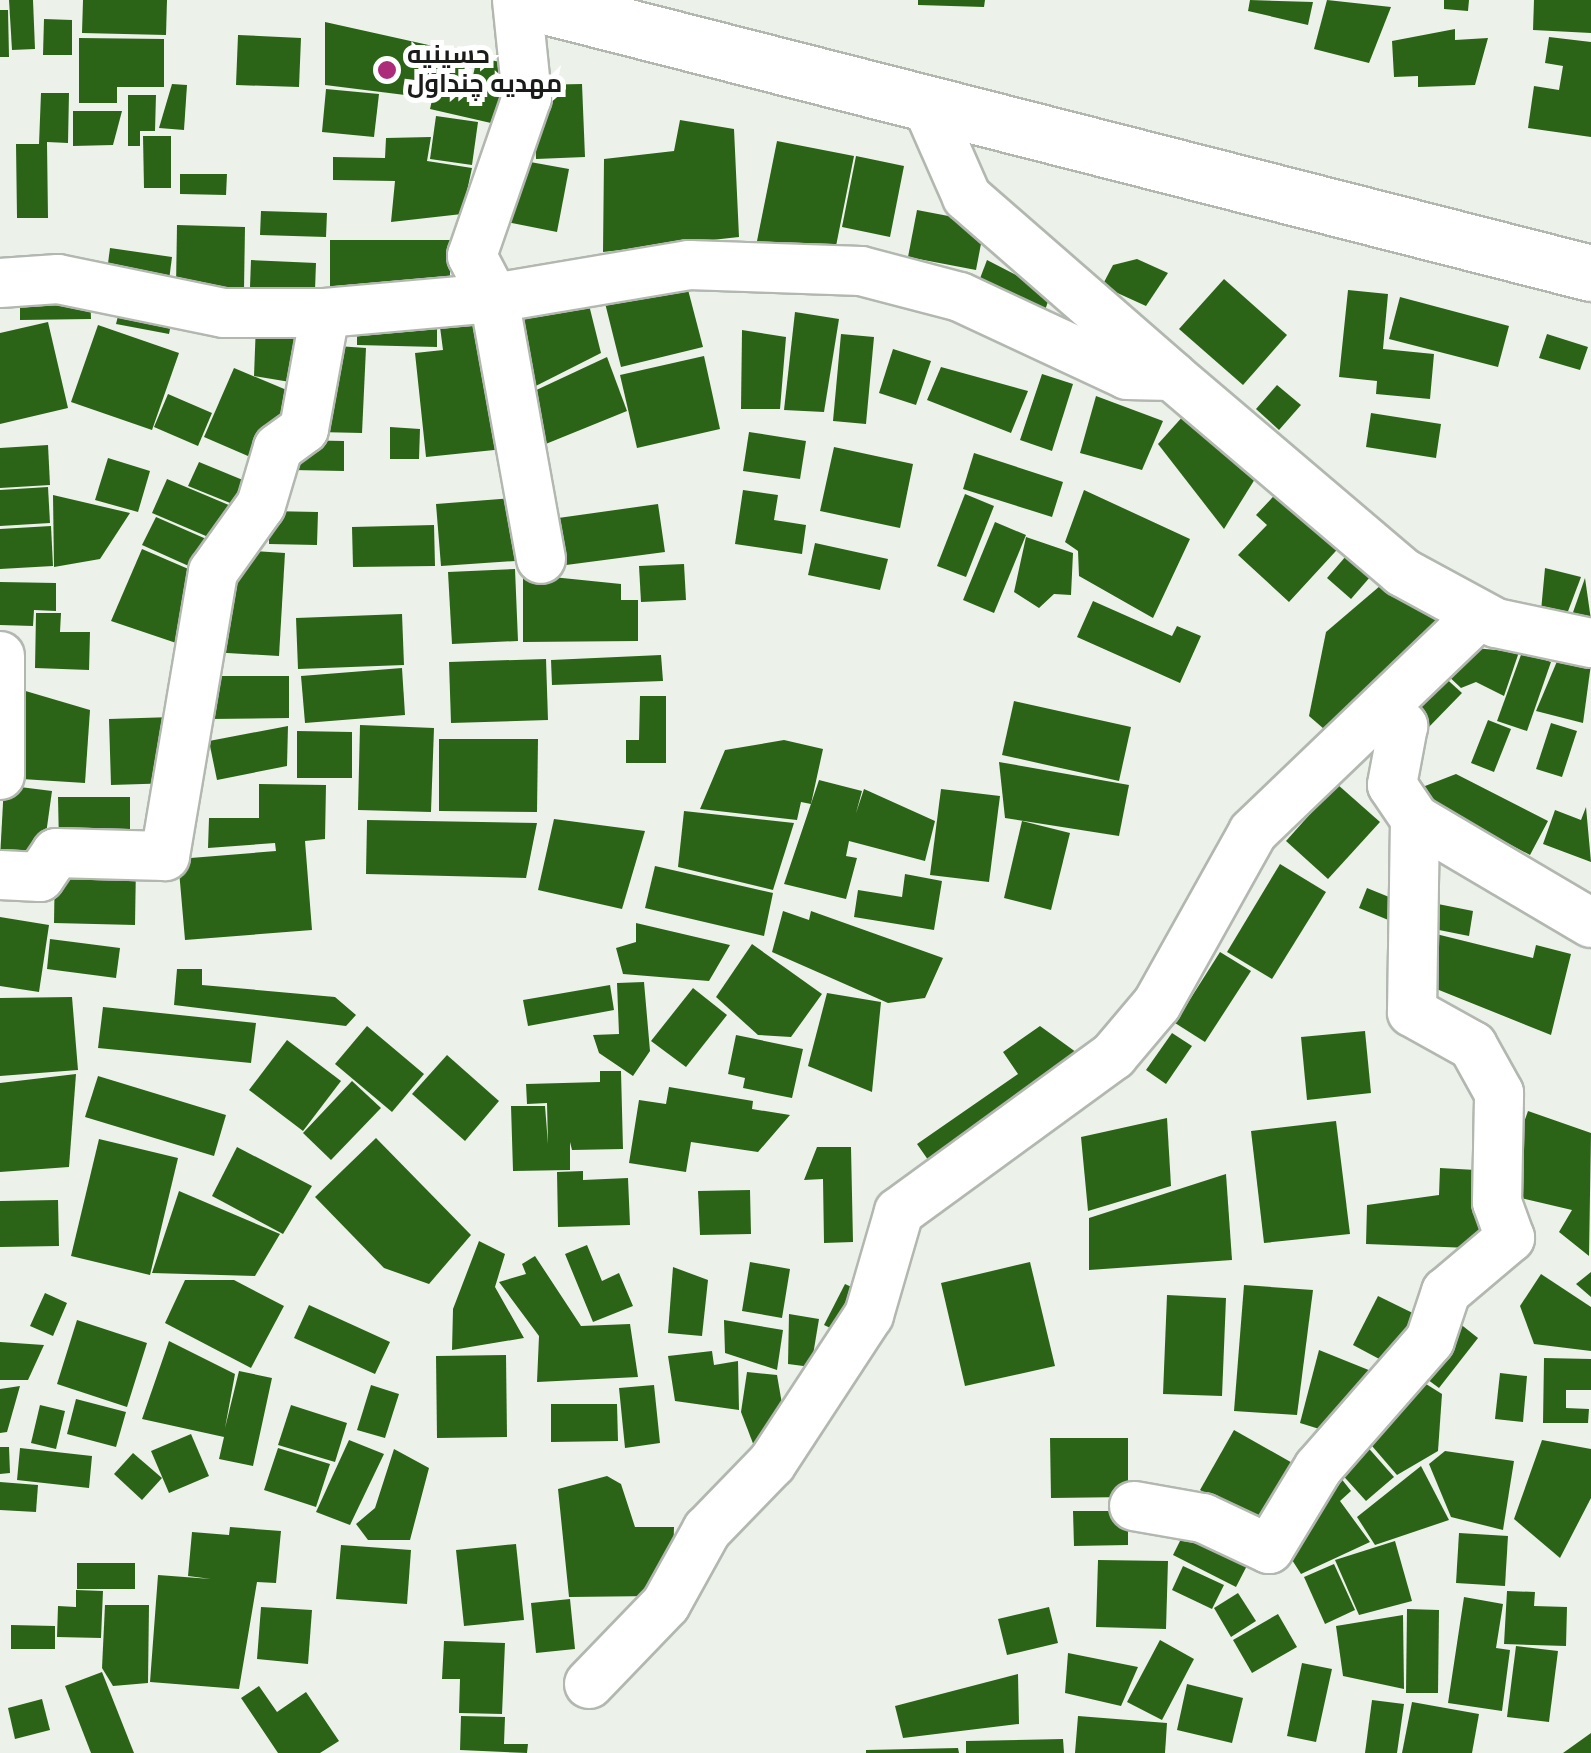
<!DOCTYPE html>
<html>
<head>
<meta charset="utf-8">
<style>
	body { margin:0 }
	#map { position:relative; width:1591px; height:1753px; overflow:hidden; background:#ecf2ea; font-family:"Varela Round",Cairo,sans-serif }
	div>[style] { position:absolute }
	.building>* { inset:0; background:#2c6417 }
	.roads { filter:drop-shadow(2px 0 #b2b8b0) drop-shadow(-2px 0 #b2b8b0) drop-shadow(0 2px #b2b8b0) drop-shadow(0 -2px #b2b8b0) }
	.minor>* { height:48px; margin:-24px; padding:0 24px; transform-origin:24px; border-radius:24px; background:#fff }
	.major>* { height:55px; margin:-27.5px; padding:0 27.5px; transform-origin:27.5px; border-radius:27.5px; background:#fff }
	.dots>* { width:28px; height:28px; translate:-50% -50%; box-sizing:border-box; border:5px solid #fff; border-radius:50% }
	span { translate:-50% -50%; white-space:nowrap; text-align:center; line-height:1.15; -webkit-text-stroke:10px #fff; paint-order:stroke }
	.poi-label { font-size:25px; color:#1a1c19; font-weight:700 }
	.left { translate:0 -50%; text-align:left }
</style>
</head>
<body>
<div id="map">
	<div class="building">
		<i style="clip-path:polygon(9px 0,33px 0,35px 49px,12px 50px)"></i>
		<i style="clip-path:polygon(83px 0,167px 0,166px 35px,82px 33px)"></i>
		<i style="clip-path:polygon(918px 0,985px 0,984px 7px,918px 5px)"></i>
		<i style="clip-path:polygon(1250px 0,1313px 2px,1308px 25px,1248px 11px)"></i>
		<i style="clip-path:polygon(1327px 0,1391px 7px,1369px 63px,1314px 49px)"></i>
		<i style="clip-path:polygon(1444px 0,1469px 0,1468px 11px,1444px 9px)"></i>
		<i style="clip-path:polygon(1534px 0,1591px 0,1591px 33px,1533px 30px)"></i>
		<i style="clip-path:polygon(0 10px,8px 10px,9px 57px,0 57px)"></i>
		<i style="clip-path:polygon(44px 19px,72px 20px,72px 55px,43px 55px)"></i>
		<i style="clip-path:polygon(325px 22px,469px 54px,461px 90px,432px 84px,429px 98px,325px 85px)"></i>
		<i style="clip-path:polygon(1455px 29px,1455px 40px,1488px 38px,1475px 85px,1418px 87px,1418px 76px,1394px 77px,1392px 41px)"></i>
		<i style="clip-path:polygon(238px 35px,301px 38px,299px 87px,236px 85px)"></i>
		<i style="clip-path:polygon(1549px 37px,1591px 42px,1591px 137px,1528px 128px,1534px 86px,1559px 90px,1563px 66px,1545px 63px)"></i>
		<i style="clip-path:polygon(79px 38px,164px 39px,164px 87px,117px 87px,117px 103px,79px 103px)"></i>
		<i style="clip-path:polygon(477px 57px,518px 66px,504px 126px,430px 109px,435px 87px,469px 95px)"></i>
		<i style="clip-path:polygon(172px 84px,187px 85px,184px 130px,159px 128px)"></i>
		<i style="clip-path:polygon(582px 84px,585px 157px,536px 159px,534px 85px)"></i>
		<i style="clip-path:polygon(326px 89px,379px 94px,374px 137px,322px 132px)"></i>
		<i style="clip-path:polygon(41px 93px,69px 93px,68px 143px,47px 142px,48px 218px,17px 218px,16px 144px,39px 144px)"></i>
		<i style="clip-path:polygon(128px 95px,156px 95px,155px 131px,140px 131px,140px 146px,128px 146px)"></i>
		<i style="clip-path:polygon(73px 111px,122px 111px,113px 145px,73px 146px)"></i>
		<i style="clip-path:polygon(436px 116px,478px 122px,472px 165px,430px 159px)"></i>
		<i style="clip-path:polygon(680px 120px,734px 129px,739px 237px,603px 252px,604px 159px,674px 151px)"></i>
		<i style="clip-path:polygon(143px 136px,171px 136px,171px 188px,144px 188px)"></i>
		<i style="clip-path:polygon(431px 137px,427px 161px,472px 168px,462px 214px,391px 222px,395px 181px,333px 180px,333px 157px,385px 158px,386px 138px)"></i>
		<i style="clip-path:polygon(777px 141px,854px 156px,833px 261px,756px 246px)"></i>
		<i style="clip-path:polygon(856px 156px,904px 166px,890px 237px,842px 227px)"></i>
		<i style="clip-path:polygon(519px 160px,569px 169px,557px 232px,507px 222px)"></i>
		<i style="clip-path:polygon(180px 174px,227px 174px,226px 195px,180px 194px)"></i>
		<i style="clip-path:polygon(917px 210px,985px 223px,976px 270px,908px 257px)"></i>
		<i style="clip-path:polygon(261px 211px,327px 213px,326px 237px,260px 235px)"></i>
		<i style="clip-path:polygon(177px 225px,245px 227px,244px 289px,176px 287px)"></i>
		<i style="clip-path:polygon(330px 240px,450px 240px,450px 287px,330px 287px)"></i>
		<i style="clip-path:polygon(110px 248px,172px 257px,168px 288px,106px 279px)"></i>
		<i style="clip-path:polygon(1137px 259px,1168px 273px,1146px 306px,1102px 286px,1113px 265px)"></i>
		<i style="clip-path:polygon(251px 260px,316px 263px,315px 290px,250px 287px)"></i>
		<i style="clip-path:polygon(987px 260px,1051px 293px,1044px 313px,976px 289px)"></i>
		<i style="clip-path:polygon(1224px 279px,1287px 335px,1243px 385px,1179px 329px)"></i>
		<i style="clip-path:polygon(686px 282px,703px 347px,621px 367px,605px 303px)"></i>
		<i style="clip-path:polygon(1348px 290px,1388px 294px,1383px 349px,1434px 354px,1430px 399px,1376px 394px,1377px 381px,1339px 377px)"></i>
		<i style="clip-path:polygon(20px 292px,90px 292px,91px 319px,20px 320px)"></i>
		<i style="clip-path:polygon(1400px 297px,1509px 326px,1498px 367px,1389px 339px)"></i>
		<i style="clip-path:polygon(122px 300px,174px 310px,169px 334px,116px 324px)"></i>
		<i style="clip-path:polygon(588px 301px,601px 353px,516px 396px,504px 322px)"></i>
		<i style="clip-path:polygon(795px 312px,839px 319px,824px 412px,784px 410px)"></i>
		<i style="clip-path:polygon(48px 322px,68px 408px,0 424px,0 333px)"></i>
		<i style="clip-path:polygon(357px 322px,437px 324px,437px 347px,357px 345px)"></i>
		<i style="clip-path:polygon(492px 322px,504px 449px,426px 457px,415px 353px,443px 350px,440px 327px)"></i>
		<i style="clip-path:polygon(256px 323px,311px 332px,302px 384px,254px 376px)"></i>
		<i style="clip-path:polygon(98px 325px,179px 353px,152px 430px,71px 402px)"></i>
		<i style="clip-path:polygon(742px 330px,786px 337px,780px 409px,741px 409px)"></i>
		<i style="clip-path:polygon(841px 334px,874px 337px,866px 424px,833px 421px)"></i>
		<i style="clip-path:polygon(1547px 334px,1588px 347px,1580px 370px,1539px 358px)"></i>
		<i style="clip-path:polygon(323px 345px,366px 348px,362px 433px,318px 432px)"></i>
		<i style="clip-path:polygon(893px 349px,931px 361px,916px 405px,879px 393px)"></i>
		<i style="clip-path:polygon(704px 356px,720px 429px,637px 448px,620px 375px)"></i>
		<i style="clip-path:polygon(607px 357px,627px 411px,526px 452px,515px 400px)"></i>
		<i style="clip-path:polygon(941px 367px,1028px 391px,1011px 433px,927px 400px)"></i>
		<i style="clip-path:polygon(234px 368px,289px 391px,264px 463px,204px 437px)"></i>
		<i style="clip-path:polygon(1042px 374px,1073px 384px,1052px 451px,1020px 440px)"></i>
		<i style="clip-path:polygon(1277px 385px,1301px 405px,1279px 430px,1256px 409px)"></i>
		<i style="clip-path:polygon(168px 394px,212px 413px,198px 446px,154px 427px)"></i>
		<i style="clip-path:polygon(1096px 396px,1163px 421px,1142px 470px,1080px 453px)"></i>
		<i style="clip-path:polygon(1193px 405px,1263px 466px,1224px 529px,1158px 444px)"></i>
		<i style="clip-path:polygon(1371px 413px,1441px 424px,1436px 458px,1366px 447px)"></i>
		<i style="clip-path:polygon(390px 427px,420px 429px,419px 459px,390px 459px)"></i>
		<i style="clip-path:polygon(749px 432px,806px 441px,800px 479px,743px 471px)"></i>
		<i style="clip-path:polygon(292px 440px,344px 441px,344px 471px,292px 470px)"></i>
		<i style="clip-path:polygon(48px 445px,50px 485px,0 488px,0 448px)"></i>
		<i style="clip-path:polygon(834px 447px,913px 464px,900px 528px,820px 511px)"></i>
		<i style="clip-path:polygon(974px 453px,1063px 482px,1052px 517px,963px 489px)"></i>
		<i style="clip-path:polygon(108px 458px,150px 471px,138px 512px,95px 500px)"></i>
		<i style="clip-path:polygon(199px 462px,255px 485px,245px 509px,188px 486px)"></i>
		<i style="clip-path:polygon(167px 479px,243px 511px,227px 545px,152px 513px)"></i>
		<i style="clip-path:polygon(1285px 484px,1346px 540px,1289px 602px,1238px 555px,1267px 525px,1256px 515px)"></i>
		<i style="clip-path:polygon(48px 487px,50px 523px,0 526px,0 490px)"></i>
		<i style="clip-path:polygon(743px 490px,778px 495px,774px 520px,806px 525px,802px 554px,735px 544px)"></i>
		<i style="clip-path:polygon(1084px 490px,1190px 539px,1153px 618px,1079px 576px,1078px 551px,1065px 542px)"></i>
		<i style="clip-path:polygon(965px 494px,994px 506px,966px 577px,937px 566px)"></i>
		<i style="clip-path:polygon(53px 495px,130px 513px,100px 559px,54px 567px)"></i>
		<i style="clip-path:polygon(525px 497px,530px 560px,441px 566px,436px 504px)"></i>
		<i style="clip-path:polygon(658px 504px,665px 552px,551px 567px,544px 520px)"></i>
		<i style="clip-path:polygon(269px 511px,318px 512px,317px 545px,269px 544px)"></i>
		<i style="clip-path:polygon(156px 517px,220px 545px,202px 572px,142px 545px)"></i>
		<i style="clip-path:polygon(995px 522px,1026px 535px,994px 613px,963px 600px)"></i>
		<i style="clip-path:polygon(434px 525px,435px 566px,353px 567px,352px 527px)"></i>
		<i style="clip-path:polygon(51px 526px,53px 566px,0 569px,0 529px)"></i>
		<i style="clip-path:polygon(1026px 537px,1073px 553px,1071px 595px,1054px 594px,1039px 608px,1014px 592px)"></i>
		<i style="clip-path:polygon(815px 543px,888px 559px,880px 590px,808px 575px)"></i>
		<i style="clip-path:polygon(1353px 548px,1377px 569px,1351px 599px,1327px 578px)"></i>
		<i style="clip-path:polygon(142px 549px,200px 574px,188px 647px,111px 621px)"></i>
		<i style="clip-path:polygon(241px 550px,285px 553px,279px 656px,211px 652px)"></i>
		<i style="clip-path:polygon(684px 564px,686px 600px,641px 602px,639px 566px)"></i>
		<i style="clip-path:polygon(1545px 568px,1581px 577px,1567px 614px,1541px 611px)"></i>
		<i style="clip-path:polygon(515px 569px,518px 641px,452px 644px,448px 572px)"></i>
		<i style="clip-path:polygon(523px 574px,621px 584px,621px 600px,638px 600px,638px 641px,523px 642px)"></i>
		<i style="clip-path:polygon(1394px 574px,1447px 621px,1339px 742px,1309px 716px,1326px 632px)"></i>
		<i style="clip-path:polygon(1585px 578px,1591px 620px,1571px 618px)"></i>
		<i style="clip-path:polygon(0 582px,56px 583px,56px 611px,34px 610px,33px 626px,0 625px)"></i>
		<i style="clip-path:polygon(1093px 601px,1172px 636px,1177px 626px,1201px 636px,1180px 683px,1077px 637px)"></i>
		<i style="clip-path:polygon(36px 613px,61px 613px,60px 632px,90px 632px,89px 670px,35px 668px)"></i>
		<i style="clip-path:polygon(402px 614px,404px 665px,298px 669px,296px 618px)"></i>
		<i style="clip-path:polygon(1463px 647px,1519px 652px,1504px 696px,1476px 682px,1461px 688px,1443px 671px)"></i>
		<i style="clip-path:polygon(1522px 652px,1551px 662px,1527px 731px,1497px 721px)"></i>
		<i style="clip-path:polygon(661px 655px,663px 681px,552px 685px,551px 660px)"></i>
		<i style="clip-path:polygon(546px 659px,548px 720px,451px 723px,449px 662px)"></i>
		<i style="clip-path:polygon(1558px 659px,1591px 664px,1583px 723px,1536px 711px)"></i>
		<i style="clip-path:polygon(402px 668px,405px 715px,305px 723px,301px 676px)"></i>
		<i style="clip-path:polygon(1440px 673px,1462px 693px,1427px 729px,1406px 709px)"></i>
		<i style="clip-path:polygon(208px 676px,289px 676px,289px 718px,209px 719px)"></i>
		<i style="clip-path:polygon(12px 687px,90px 710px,85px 783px,6px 778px)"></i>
		<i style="clip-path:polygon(640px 696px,666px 696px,666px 763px,626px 763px,626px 740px,639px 740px)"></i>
		<i style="clip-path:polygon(1014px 701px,1131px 727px,1119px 781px,1002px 755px)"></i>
		<i style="clip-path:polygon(173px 717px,175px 783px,111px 785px,109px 719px)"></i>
		<i style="clip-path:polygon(1488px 720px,1511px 729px,1494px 772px,1471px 763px)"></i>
		<i style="clip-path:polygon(1551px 723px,1577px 731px,1562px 777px,1536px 769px)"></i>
		<i style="clip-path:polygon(360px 725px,434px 728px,431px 812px,358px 810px)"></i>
		<i style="clip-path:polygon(288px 726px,287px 766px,217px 780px,209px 741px)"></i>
		<i style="clip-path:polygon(297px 731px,352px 732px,352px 778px,297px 778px)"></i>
		<i style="clip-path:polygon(439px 739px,538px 739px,537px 812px,439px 811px)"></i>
		<i style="clip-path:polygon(784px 740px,823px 749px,811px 804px,801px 802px,797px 820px,700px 809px,725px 750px)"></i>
		<i style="clip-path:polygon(999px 762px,1129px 785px,1119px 836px,1005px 818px)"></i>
		<i style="clip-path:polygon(1456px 774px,1548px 821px,1530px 855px,1464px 820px,1458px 831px,1423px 800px,1425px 786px)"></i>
		<i style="clip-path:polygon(819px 780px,862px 791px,856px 813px,864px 789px,935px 821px,925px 861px,849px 841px,846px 856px,857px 858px,846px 899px,784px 884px)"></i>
		<i style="clip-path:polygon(259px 784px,326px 785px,325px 839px,305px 841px,312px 930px,185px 940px,178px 859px,276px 851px,275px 843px,208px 848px,209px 818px,259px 818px)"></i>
		<i style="clip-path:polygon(1337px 784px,1380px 822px,1328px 879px,1286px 841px)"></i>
		<i style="clip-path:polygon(4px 785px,52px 791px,42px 863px,0 858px)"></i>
		<i style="clip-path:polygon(941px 789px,1000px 796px,989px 882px,930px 875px)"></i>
		<i style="clip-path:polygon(58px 797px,130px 797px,130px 845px,59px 845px)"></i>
		<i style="clip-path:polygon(1586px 807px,1591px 862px,1543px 844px,1555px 810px,1581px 820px)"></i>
		<i style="clip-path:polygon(684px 811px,794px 823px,773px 890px,678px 867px)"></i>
		<i style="clip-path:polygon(554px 819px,645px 831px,622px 909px,538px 890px)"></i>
		<i style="clip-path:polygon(367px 820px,537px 823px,526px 878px,366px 874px)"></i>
		<i style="clip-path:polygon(1022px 821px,1070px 833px,1051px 910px,1004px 898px)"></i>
		<i style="clip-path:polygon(55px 862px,136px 863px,135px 925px,54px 923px)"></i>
		<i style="clip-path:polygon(1280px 864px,1326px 892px,1272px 979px,1227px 952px)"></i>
		<i style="clip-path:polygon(655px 866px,773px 893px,764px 936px,645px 908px)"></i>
		<i style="clip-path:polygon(905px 874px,942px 881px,934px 930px,854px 917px,858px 890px,902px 897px)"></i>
		<i style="clip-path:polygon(1367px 888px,1411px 906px,1403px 926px,1359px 908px)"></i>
		<i style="clip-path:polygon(1433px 903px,1473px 911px,1469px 936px,1429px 928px)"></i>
		<i style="clip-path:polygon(783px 911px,809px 920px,811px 911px,943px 958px,925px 998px,888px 1003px,772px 952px)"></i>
		<i style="clip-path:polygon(0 917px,49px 925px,39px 992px,0 986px)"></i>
		<i style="clip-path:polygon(636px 923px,730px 945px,709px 981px,623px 974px,616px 948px,636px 942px)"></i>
		<i style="clip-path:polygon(1428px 932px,1533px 958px,1536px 945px,1571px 954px,1551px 1035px,1419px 982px)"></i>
		<i style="clip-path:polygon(50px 939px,120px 948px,116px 978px,47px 969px)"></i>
		<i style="clip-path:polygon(752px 944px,822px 994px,791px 1037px,758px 1035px,716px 997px)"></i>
		<i style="clip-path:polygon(1220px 952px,1251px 971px,1205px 1042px,1175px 1023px)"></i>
		<i style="clip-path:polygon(177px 969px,202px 969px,202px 985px,335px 997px,356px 1015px,346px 1026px,174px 1005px)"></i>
		<i style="clip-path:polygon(644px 982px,650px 1051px,633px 1076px,599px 1053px,593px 1035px,619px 1034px,617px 983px)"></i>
		<i style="clip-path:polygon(610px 985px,614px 1010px,528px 1026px,523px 1000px)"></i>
		<i style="clip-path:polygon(693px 988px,727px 1015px,686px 1067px,651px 1041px)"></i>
		<i style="clip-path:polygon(827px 993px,881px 1002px,872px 1092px,808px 1066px)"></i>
		<i style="clip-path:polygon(72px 997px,78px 1070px,0 1076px,0 998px)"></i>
		<i style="clip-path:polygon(103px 1007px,256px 1023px,251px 1063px,98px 1048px)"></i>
		<i style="clip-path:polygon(367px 1026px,424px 1074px,392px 1112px,335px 1064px)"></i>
		<i style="clip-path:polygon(1040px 1026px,1091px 1063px,940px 1177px,917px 1144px,1018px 1074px,1003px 1052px)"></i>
		<i style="clip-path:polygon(1365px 1031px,1371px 1093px,1307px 1100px,1301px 1037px)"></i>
		<i style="clip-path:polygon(1172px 1033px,1192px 1046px,1166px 1084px,1146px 1070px)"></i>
		<i style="clip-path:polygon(736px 1035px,803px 1049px,792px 1098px,743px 1088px,745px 1078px,728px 1074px)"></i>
		<i style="clip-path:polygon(287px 1040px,341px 1081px,303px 1131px,249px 1090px)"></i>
		<i style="clip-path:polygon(447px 1055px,499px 1101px,465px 1141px,412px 1094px)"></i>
		<i style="clip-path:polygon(600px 1071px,621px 1071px,623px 1149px,572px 1150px,570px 1142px,570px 1170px,513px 1171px,511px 1106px,545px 1106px,548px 1144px,547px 1103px,527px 1104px,526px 1084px,600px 1082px)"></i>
		<i style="clip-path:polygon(76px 1074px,69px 1167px,0 1172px,0 1083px)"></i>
		<i style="clip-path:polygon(98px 1076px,226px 1115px,214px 1156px,85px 1117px)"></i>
		<i style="clip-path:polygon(352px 1081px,381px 1108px,331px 1160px,303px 1133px)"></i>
		<i style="clip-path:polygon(669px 1087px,753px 1101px,752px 1109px,790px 1115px,758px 1152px,691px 1142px,686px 1172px,629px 1163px,639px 1100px,666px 1104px)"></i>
		<i style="clip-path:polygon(1528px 1111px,1591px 1133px,1589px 1256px,1559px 1232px,1572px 1210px,1499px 1193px)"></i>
		<i style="clip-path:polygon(1167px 1118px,1171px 1186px,1088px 1211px,1081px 1137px)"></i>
		<i style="clip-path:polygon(1336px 1121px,1350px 1234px,1264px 1243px,1251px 1131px)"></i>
		<i style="clip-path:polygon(376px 1138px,471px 1235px,429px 1284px,384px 1268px,315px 1197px)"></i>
		<i style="clip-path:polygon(99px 1139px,178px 1158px,150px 1275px,71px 1256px)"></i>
		<i style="clip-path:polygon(237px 1147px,312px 1186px,283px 1234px,212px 1196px)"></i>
		<i style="clip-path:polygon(817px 1147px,851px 1147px,853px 1242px,824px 1243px,823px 1179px,804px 1180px)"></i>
		<i style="clip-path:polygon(1440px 1168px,1494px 1171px,1489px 1229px,1470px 1248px,1366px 1244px,1367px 1205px,1439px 1195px)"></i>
		<i style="clip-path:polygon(583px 1171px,583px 1180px,628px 1178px,630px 1225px,558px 1227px,557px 1172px)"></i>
		<i style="clip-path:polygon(1226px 1174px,1232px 1260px,1089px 1270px,1089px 1218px)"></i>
		<i style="clip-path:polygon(750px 1190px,751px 1234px,700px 1235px,698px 1191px)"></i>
		<i style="clip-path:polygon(179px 1191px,280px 1234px,255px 1276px,152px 1273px)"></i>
		<i style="clip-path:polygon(58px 1200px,59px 1246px,0 1247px,0 1201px)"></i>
		<i style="clip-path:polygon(479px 1241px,505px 1254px,495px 1287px,524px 1338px,452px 1350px,453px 1309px)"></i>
		<i style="clip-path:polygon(587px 1245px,602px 1281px,619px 1273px,633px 1306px,593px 1322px,565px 1254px)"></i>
		<i style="clip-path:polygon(535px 1256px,581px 1326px,630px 1324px,638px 1377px,537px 1382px,539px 1336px,499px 1282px,526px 1274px,522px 1264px)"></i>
		<i style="clip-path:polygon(750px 1262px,790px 1269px,782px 1318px,742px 1311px)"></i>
		<i style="clip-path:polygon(1030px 1262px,1055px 1366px,965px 1386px,941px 1283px)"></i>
		<i style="clip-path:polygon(673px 1267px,708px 1280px,702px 1336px,668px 1333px)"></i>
		<i style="clip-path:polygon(1591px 1272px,1591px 1297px,1576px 1284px)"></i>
		<i style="clip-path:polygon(1541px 1274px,1591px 1307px,1591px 1351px,1534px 1344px,1520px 1306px)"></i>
		<i style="clip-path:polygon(185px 1280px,234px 1280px,284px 1306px,251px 1368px,165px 1323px)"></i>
		<i style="clip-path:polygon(845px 1284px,867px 1294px,847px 1336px,824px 1325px)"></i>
		<i style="clip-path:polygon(1244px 1285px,1313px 1290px,1297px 1415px,1234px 1411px)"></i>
		<i style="clip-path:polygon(45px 1293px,67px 1303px,53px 1336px,30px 1326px)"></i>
		<i style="clip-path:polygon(1167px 1295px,1226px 1298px,1222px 1396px,1163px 1394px)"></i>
		<i style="clip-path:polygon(1378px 1296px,1427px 1320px,1398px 1369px,1353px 1345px)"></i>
		<i style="clip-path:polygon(309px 1305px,390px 1342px,375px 1374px,294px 1338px)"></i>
		<i style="clip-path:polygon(789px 1314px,819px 1319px,811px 1367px,788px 1364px)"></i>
		<i style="clip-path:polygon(1454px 1319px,1478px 1338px,1439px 1388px,1416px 1371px)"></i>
		<i style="clip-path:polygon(77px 1320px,147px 1343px,127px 1407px,57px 1384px)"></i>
		<i style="clip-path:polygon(724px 1320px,783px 1330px,777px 1370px,725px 1353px)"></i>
		<i style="clip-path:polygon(169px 1341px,235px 1374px,225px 1428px,239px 1371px,272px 1378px,253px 1466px,219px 1459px,224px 1437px,142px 1419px)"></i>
		<i style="clip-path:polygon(0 1342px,44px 1345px,28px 1380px,0 1380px)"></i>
		<i style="clip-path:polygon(1319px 1350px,1386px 1377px,1345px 1437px,1300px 1423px)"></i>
		<i style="clip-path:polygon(712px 1351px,714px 1365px,738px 1361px,739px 1410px,675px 1401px,668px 1356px)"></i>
		<i style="clip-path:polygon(506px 1355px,507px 1437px,437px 1438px,436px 1356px)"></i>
		<i style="clip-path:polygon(1544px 1358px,1591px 1359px,1591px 1390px,1566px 1390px,1566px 1408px,1589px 1409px,1588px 1423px,1543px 1423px)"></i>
		<i style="clip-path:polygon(747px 1372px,777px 1375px,786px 1427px,757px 1454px,741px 1412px)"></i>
		<i style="clip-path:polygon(1500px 1373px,1527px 1376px,1523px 1422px,1495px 1419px)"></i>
		<i style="clip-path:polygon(1410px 1374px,1442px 1394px,1438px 1451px,1397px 1475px,1360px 1432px)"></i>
		<i style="clip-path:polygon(371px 1385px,399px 1394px,385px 1438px,357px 1430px)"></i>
		<i style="clip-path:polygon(654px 1385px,660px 1443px,625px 1448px,619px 1388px)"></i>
		<i style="clip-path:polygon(20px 1386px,7px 1432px,0 1433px,0 1389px)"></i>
		<i style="clip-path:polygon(76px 1399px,126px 1412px,116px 1447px,67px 1434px)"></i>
		<i style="clip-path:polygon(551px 1404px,617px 1404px,618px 1441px,551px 1442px)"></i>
		<i style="clip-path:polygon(40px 1405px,65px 1411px,56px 1449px,31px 1443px)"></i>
		<i style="clip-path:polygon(291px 1405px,347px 1423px,335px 1462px,278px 1445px)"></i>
		<i style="clip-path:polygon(1234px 1430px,1310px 1473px,1276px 1533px,1200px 1490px)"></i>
		<i style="clip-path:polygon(191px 1434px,209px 1476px,169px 1493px,151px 1451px)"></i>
		<i style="clip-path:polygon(1357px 1435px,1394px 1477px,1366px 1501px,1329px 1460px)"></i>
		<i style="clip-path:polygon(1050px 1438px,1128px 1438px,1128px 1497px,1051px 1498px)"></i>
		<i style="clip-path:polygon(349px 1440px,384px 1454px,350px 1525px,316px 1512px)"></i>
		<i style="clip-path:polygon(1542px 1440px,1591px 1449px,1591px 1498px,1560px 1558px,1514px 1519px)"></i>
		<i style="clip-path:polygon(0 1447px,9px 1447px,10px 1473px,0 1474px)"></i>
		<i style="clip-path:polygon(20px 1448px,92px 1456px,89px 1488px,17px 1480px)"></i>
		<i style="clip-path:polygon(278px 1448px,330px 1464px,316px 1507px,264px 1490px)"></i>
		<i style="clip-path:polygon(394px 1449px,429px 1468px,410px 1540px,368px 1540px,356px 1524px,375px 1508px)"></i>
		<i style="clip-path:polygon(1445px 1451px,1514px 1461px,1503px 1530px,1451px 1517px,1429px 1464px)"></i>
		<i style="clip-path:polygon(133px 1453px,162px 1478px,142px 1500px,114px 1474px)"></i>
		<i style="clip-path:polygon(1329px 1463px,1351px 1491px,1340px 1501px,1370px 1542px,1301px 1574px,1278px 1538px)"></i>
		<i style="clip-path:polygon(1421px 1466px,1449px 1520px,1375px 1545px,1357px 1517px)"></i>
		<i style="clip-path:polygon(607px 1476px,621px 1484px,635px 1527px,674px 1527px,673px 1561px,655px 1596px,569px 1597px,558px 1489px)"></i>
		<i style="clip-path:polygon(0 1482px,38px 1485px,36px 1512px,0 1510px)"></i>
		<i style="clip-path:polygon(1073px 1511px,1128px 1511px,1128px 1545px,1074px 1546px)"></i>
		<i style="clip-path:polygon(1189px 1523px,1253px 1554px,1236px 1587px,1173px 1555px)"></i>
		<i style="clip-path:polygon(230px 1527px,281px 1531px,276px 1583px,257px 1582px,239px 1689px,150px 1682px,158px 1575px,211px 1579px,188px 1576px,192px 1532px,229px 1535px)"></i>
		<i style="clip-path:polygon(1459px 1533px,1508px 1536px,1505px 1586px,1456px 1583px)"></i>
		<i style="clip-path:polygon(1395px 1541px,1412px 1601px,1359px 1615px,1335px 1560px)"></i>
		<i style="clip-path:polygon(516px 1544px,524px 1620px,464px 1626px,456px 1550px)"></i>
		<i style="clip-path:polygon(341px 1545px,411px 1550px,407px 1604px,336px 1599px)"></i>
		<i style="clip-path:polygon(1098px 1560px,1168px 1561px,1166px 1629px,1096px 1627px)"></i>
		<i style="clip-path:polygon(77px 1563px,135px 1563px,135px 1589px,77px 1589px)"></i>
		<i style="clip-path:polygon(1334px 1564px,1355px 1610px,1325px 1624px,1304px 1577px)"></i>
		<i style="clip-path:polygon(1183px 1566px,1224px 1585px,1212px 1609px,1172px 1590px)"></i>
		<i style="clip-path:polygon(76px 1590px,103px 1591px,101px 1638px,57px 1637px,58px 1606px,76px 1607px)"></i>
		<i style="clip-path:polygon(1507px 1591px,1535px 1592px,1534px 1606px,1567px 1607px,1566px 1646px,1504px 1644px)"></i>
		<i style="clip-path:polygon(1238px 1593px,1256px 1621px,1231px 1637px,1214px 1608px)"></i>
		<i style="clip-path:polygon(1464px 1597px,1503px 1604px,1496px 1648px,1510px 1650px,1502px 1711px,1448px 1703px)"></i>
		<i style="clip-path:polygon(570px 1599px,575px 1649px,536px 1653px,531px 1603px)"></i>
		<i style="clip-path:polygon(105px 1605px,149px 1605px,148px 1683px,113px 1686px,102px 1668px)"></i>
		<i style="clip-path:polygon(261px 1607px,312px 1610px,308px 1664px,257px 1659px)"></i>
		<i style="clip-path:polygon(1049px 1607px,1058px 1643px,1007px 1655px,998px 1619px)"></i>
		<i style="clip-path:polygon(1407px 1609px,1439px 1610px,1438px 1693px,1406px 1693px)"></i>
		<i style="clip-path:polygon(1278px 1614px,1297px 1647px,1252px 1673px,1233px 1640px)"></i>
		<i style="clip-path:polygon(1403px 1615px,1404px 1689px,1343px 1676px,1336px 1626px)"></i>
		<i style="clip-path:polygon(11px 1625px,55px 1626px,55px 1649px,11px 1649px)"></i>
		<i style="clip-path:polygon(1160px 1640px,1194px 1659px,1162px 1720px,1127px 1702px)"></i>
		<i style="clip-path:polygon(444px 1641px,505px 1643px,502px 1714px,459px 1713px,460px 1679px,442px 1679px)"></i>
		<i style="clip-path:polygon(1516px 1646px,1558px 1651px,1549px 1722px,1507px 1717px)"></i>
		<i style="clip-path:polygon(1068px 1653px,1138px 1667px,1121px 1706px,1065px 1693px)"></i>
		<i style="clip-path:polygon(1302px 1663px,1332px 1669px,1316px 1742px,1287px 1736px)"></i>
		<i style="clip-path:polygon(102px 1672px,134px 1753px,91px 1753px,65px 1686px)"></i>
		<i style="clip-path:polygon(1018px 1674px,1019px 1724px,903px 1738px,895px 1706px)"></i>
		<i style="clip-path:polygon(1187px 1684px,1243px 1698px,1232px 1743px,1177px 1730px)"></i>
		<i style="clip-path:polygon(259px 1686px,277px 1712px,306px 1692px,339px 1741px,320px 1753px,278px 1753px,241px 1698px)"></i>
		<i style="clip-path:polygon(42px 1699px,50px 1730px,15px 1739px,8px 1708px)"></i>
		<i style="clip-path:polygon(1372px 1700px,1404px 1704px,1397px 1753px,1365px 1753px)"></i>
		<i style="clip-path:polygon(1412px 1702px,1479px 1714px,1472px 1753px,1402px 1753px)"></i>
		<i style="clip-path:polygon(461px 1716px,505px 1717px,504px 1744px,528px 1744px,527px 1753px,460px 1750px)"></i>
		<i style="clip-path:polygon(1078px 1716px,1167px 1723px,1165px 1753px,1075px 1753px)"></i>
		<i style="clip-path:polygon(1591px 1733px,1591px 1753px,1563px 1753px)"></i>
		<i style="clip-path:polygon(1063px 1739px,1064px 1753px,966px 1753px,966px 1741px)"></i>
		<i style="clip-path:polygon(958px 1748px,959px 1753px,866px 1753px,866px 1750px)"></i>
	</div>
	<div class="roads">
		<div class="minor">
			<i style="left:517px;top:0;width:98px;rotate:84.1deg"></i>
			<i style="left:527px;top:97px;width:168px;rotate:109.1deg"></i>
			<i style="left:472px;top:256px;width:47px;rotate:62.4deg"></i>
			<i style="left:494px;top:298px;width:265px;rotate:79.8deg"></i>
			<i style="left:927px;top:106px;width:99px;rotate:66.3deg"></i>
			<i style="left:967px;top:197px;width:272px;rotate:41.1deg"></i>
			<i style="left:0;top:283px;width:58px;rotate:-3.9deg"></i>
			<i style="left:58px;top:279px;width:169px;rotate:11.6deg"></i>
			<i style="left:224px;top:313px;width:101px"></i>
			<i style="left:325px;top:313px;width:170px;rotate:-5.1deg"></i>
			<i style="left:494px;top:298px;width:198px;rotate:-9.6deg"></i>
			<i style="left:689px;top:265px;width:172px;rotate:2deg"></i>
			<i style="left:861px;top:271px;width:102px;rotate:14.7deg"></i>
			<i style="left:960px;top:297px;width:184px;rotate:25deg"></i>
			<i style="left:1127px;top:375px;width:45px;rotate:1.3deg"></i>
			<i style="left:1172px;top:376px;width:302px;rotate:40.4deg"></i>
			<i style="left:1402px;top:572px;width:107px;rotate:28.5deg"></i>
			<i style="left:1496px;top:623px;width:97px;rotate:11.9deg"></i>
			<i style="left:0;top:656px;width:119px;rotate:90deg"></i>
			<i style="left:1386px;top:711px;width:23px;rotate:41deg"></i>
			<i style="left:1403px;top:726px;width:60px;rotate:100.6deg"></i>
			<i style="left:1392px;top:785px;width:41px;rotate:55.9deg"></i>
			<i style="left:1415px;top:819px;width:204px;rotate:30.6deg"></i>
			<i style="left:0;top:875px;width:40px;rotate:2.9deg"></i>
			<i style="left:40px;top:877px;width:29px;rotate:-56deg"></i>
			<i style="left:56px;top:853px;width:109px;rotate:1.6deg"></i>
			<i style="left:165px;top:856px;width:288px;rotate:-80.4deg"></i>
			<i style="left:213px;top:572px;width:82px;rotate:-54.4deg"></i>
			<i style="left:261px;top:505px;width:59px;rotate:-73.4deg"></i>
			<i style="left:278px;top:448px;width:32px;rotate:-36deg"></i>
			<i style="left:304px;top:429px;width:118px;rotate:-79.7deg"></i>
			<i style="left:1134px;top:1506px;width:70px;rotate:9.9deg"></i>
			<i style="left:1203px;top:1518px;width:73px;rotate:25.2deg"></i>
			<i style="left:1269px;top:1549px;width:95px;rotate:-58.8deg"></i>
			<i style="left:1318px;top:1468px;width:170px;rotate:-48.8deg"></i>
			<i style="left:1430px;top:1340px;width:51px;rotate:-71.6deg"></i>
			<i style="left:1446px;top:1292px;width:84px;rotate:-40.2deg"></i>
			<i style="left:1510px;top:1238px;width:38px;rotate:-110deg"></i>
			<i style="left:1497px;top:1202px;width:109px;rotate:-88.9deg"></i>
			<i style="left:1499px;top:1093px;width:54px;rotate:-119deg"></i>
			<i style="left:1473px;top:1046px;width:70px;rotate:-150.9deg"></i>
			<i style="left:1412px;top:1012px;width:193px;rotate:-89.1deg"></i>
			<i style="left:589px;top:1684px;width:111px;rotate:-46.1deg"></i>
			<i style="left:666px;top:1604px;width:85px;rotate:-61deg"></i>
			<i style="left:707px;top:1530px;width:93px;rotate:-45.9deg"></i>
			<i style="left:772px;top:1463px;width:177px;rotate:-56.8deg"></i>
			<i style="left:869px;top:1315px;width:107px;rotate:-73.8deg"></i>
			<i style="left:899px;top:1212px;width:265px;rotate:-36.1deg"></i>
			<i style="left:1113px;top:1056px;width:68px;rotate:-49.8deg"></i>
			<i style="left:1157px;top:1004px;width:197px;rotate:-60.8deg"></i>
			<i style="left:1253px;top:832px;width:313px;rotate:-43.8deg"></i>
		</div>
		<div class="major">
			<i style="left:522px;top:0;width:1103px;rotate:14.33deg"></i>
		</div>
	</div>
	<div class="dots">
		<i style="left:387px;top:70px;background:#ad2c79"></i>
	</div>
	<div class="poi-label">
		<span class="left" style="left:407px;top:70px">حسینیه<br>مهدیه چنداول</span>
	</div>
</div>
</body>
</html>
